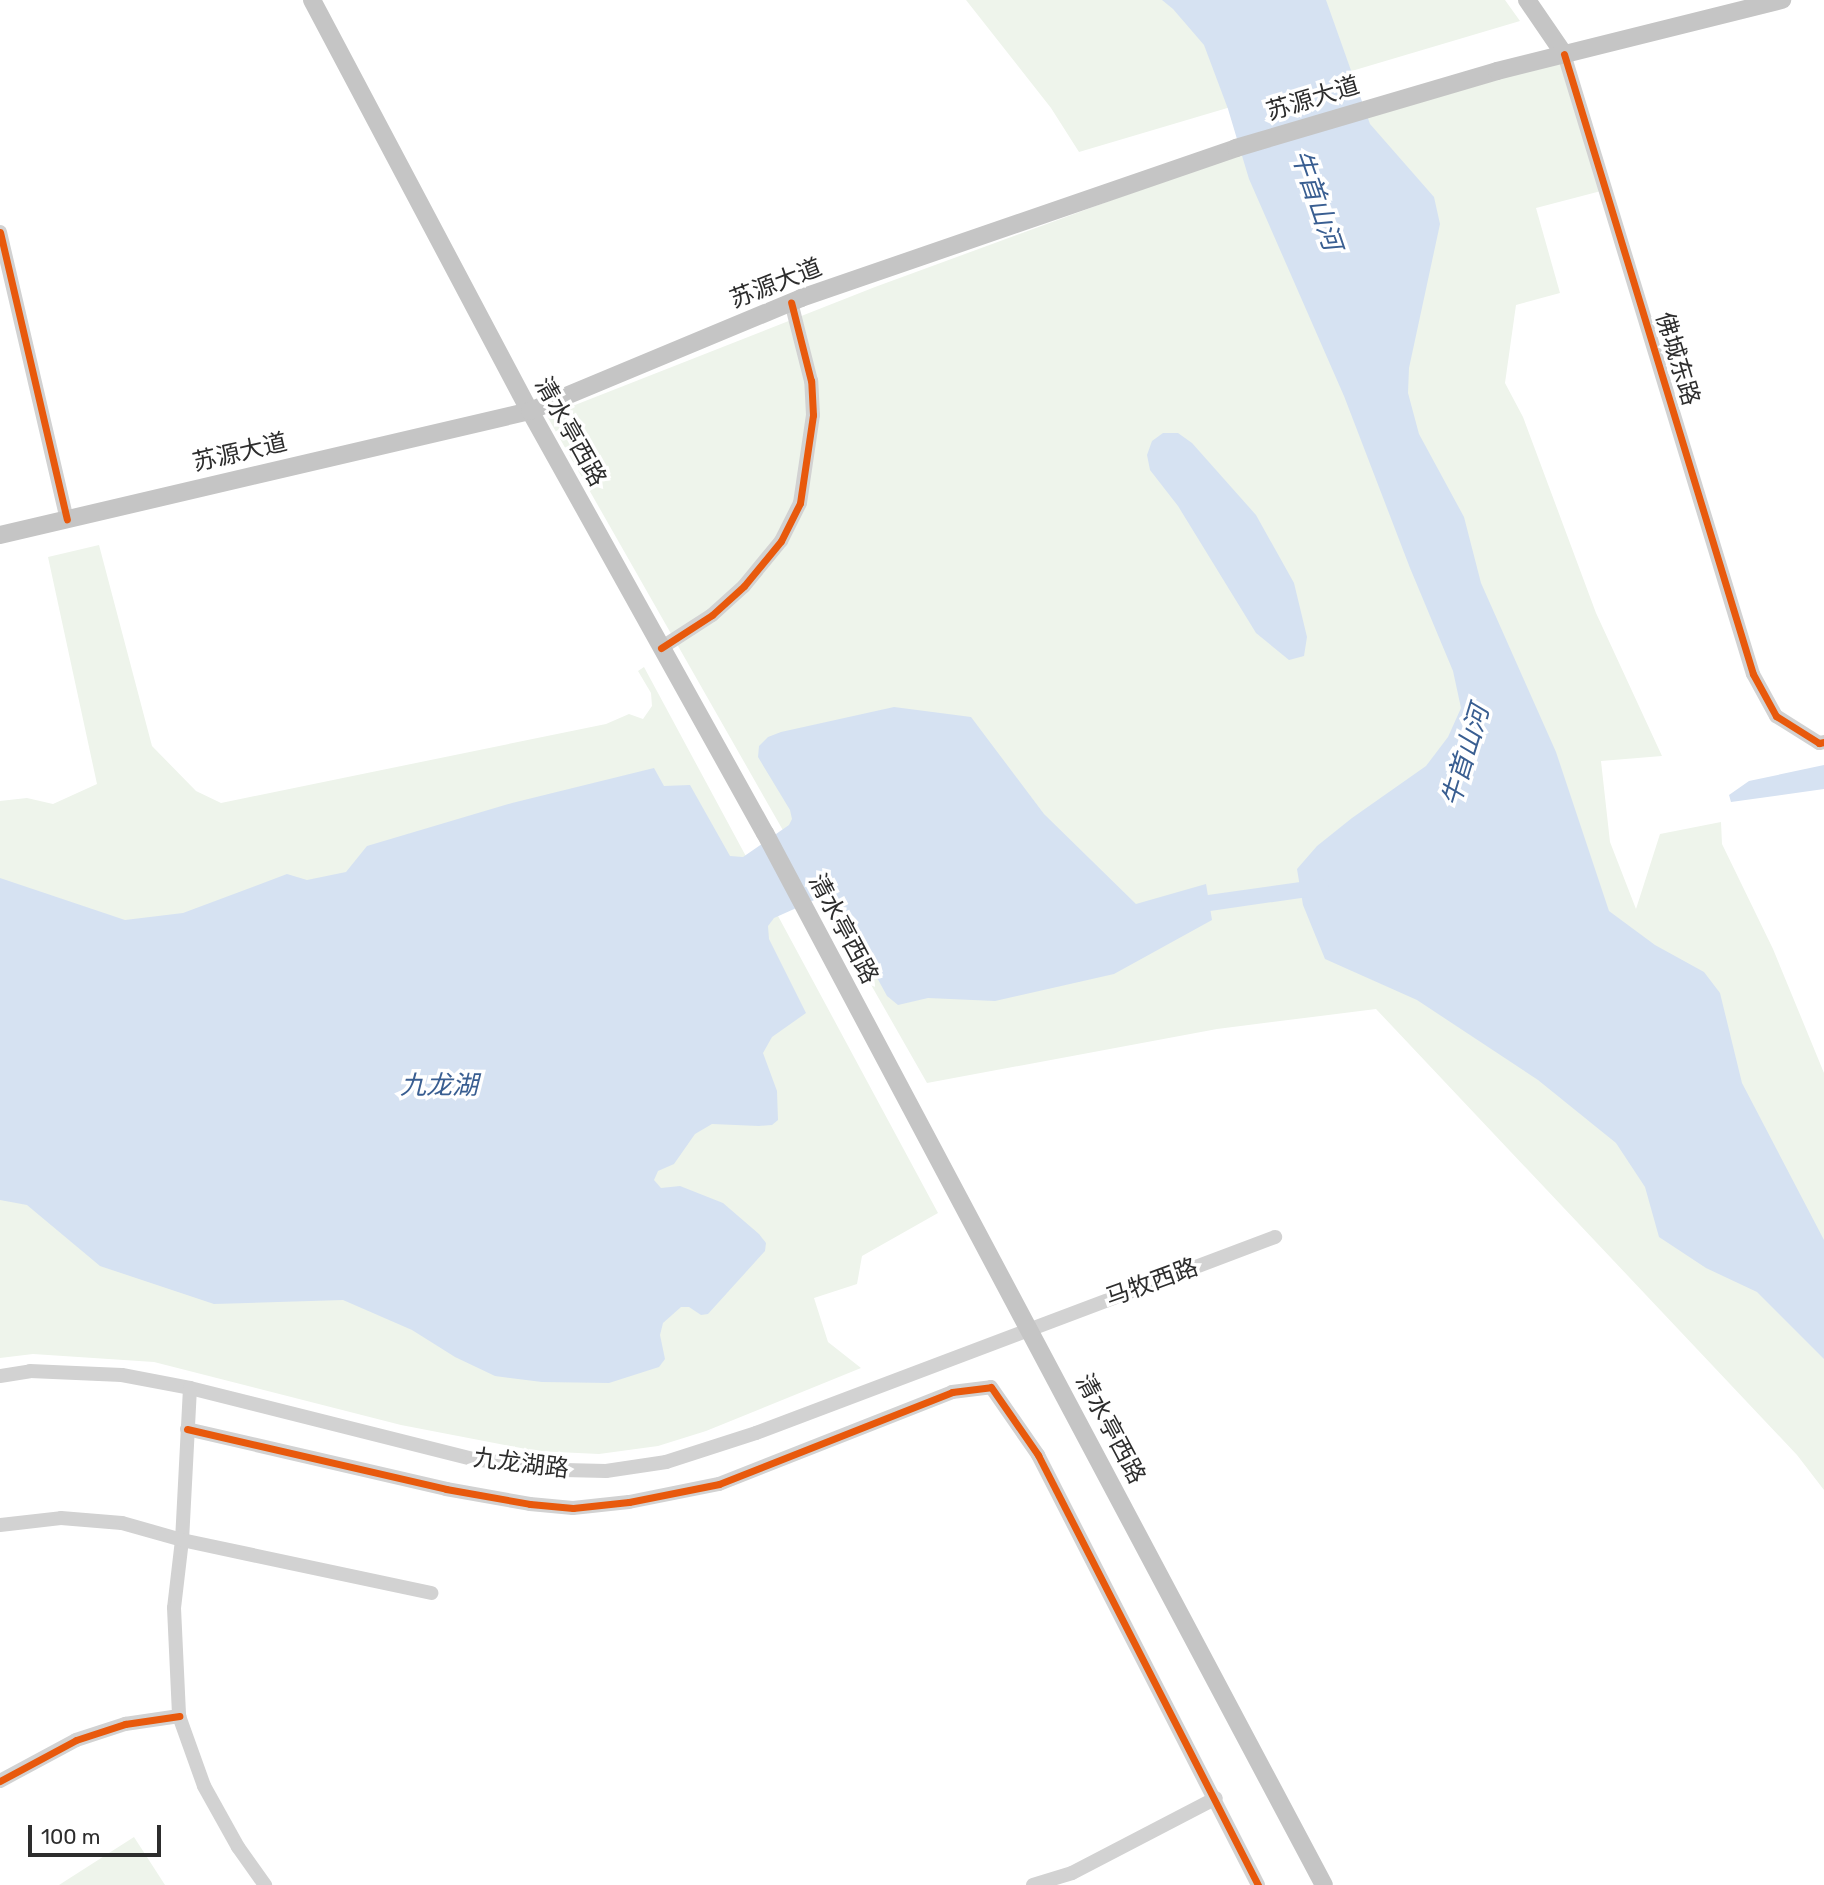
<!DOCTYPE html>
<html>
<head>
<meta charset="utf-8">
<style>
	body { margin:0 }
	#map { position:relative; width:1824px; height:1885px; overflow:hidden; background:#fff; font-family:Rubik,"Noto Sans SC",sans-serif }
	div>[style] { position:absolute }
	.green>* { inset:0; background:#eef4eb }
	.water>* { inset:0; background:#d6e2f2 }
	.river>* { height:16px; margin:-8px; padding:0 8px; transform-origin:8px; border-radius:8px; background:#d6e2f2 }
	.minor>* { height:14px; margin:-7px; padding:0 7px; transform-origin:7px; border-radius:7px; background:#d2d2d2 }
	.major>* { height:18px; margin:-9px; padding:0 9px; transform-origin:9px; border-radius:9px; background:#c5c5c5 }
	.cycleway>* { height:7px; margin:-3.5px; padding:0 3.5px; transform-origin:3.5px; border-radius:3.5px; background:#e8590c }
	span { translate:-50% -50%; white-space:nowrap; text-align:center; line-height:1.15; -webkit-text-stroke:7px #fff; paint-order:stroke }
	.street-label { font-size:24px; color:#2d2d2d }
	.water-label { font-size:26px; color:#395e91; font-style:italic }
	.scale { position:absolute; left:28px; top:1825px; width:133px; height:32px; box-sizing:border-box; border:4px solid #2d2d2d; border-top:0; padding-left:9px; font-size:21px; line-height:24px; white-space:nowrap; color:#2d2d2d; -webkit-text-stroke:5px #fff; paint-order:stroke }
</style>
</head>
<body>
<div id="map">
	<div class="green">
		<i style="clip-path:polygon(966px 0,1505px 0,1520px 21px,1079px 152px,1051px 108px)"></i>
		<i style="clip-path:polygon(1559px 60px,1601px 191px,1536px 208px,1560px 293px,1516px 305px,1505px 383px,1523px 417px,1596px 613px,1662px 756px,1601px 761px,1610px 842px,1636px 909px,1660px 834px,1721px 822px,1722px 844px,1773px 949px,1824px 1073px,1824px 1490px,1797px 1455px,1376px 1009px,1217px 1029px,927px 1083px,547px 416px,875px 287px,1235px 155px)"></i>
		<i style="clip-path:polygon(99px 545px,152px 746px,196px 791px,221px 803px,606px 724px,629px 714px,643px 719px,652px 706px,651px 693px,638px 671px,644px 667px,938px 1213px,862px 1256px,857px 1284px,814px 1298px,828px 1342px,861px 1368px,706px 1431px,658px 1446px,599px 1454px,536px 1451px,401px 1425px,154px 1362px,33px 1354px,0 1358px,0 801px,27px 798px,53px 804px,97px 784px,48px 557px)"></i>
		<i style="clip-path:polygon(134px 1837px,165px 1885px,59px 1885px)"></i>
	</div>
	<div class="water">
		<i style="clip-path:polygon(1162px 0,1326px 0,1370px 124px,1434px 197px,1440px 224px,1409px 368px,1408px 393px,1419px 434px,1464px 517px,1481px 583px,1556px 752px,1609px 911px,1655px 945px,1704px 972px,1720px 993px,1742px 1083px,1824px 1240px,1824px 1359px,1757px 1292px,1706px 1268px,1659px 1237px,1645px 1187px,1616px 1143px,1538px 1080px,1417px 1000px,1325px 959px,1303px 905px,1297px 869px,1317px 846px,1352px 818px,1426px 766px,1448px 737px,1461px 708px,1453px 671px,1410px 568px,1344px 396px,1249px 179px,1228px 109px,1204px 45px,1173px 9px)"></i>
		<i style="clip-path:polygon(1163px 433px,1178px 433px,1192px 443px,1256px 515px,1294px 583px,1307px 637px,1304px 656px,1289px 660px,1256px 633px,1178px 506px,1150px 470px,1147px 455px,1152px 441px)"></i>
		<i style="clip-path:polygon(894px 707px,971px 717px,1044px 814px,1136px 904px,1206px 884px,1212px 920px,1114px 974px,995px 1001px,928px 998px,898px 1005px,887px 996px,833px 897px,821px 897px,774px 918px,768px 926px,769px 939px,806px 1013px,772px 1037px,763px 1053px,777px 1091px,778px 1120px,772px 1125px,759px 1126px,712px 1124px,695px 1134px,674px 1164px,658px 1171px,654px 1180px,661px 1188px,680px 1186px,723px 1203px,759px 1234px,766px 1243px,765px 1251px,708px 1314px,701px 1315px,689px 1307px,681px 1307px,663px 1323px,660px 1335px,665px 1359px,659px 1367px,609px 1383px,542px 1382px,495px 1376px,455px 1357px,412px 1330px,343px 1300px,214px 1304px,100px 1266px,27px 1205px,0 1200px,0 878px,125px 920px,183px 913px,287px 874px,307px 880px,346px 872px,367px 846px,512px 803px,654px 768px,664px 786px,690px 785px,730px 856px,743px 857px,789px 825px,792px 819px,790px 810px,758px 757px,759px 746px,768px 737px,781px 732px)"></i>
		<i style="clip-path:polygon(1824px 765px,1824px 789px,1731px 802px,1729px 795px,1749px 781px)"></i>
	</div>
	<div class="river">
		<i style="left:1209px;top:903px;width:113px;rotate:-8.1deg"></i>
	</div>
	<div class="minor">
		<i style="left:1564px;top:54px;width:648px;rotate:73.05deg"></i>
		<i style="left:1753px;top:674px;width:48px;rotate:61.3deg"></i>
		<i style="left:1776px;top:716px;width:51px;rotate:32.1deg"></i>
		<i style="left:1819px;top:743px;width:5px;rotate:-11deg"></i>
		<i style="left:0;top:232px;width:295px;rotate:76.9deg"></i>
		<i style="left:661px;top:648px;width:61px;rotate:-32.9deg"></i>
		<i style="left:712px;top:615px;width:43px;rotate:-42.2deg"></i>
		<i style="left:744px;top:586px;width:58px;rotate:-50.6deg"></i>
		<i style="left:781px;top:541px;width:42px;rotate:-63.4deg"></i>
		<i style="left:800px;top:503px;width:89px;rotate:-81.6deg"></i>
		<i style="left:813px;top:415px;width:34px;rotate:-93deg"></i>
		<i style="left:811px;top:381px;width:81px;rotate:-104.2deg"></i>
		<i style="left:0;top:1376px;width:30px;rotate:-9deg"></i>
		<i style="left:30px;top:1371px;width:92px;rotate:2.5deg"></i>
		<i style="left:122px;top:1375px;width:69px;rotate:10.8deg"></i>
		<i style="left:190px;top:1388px;width:291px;rotate:14.1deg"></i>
		<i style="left:472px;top:1459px;width:93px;rotate:6.8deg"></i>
		<i style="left:564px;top:1470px;width:42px;rotate:1.4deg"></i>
		<i style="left:606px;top:1471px;width:61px;rotate:-8.5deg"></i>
		<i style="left:666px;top:1462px;width:95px;rotate:-17.9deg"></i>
		<i style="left:756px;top:1433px;width:555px;rotate:-20.69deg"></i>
		<i style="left:190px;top:1388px;width:152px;rotate:93deg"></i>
		<i style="left:182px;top:1540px;width:68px;rotate:96.7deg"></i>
		<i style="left:174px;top:1608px;width:108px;rotate:87.3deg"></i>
		<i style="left:179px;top:1716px;width:74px;rotate:70.3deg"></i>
		<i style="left:204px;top:1786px;width:70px;rotate:60.9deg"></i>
		<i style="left:238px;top:1847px;width:47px;rotate:54.6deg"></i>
		<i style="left:187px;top:1429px;width:266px;rotate:13deg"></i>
		<i style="left:446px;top:1489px;width:85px;rotate:10.1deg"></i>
		<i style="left:530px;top:1504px;width:43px;rotate:5.3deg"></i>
		<i style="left:573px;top:1508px;width:56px;rotate:-6.1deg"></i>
		<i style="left:629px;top:1502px;width:92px;rotate:-11.3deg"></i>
		<i style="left:719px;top:1484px;width:251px;rotate:-21.5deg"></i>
		<i style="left:952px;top:1392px;width:39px;rotate:-7deg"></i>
		<i style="left:991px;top:1387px;width:83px;rotate:55.3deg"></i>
		<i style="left:1038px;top:1455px;width:483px;rotate:62.9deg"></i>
		<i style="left:0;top:1525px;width:61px;rotate:-6.5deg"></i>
		<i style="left:61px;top:1518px;width:61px;rotate:4.7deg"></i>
		<i style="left:122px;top:1523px;width:62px;rotate:15.8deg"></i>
		<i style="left:182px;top:1540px;width:255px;rotate:12deg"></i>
		<i style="left:0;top:1781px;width:86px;rotate:-28.3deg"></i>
		<i style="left:76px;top:1740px;width:52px;rotate:-18.1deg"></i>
		<i style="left:125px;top:1724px;width:55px;rotate:-8.4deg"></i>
		<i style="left:1033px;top:1885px;width:41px;rotate:-17.1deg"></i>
		<i style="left:1072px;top:1873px;width:162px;rotate:-27.5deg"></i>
	</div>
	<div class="major">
		<i style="left:312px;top:0;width:465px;rotate:62.1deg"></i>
		<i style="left:530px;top:411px;width:483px;rotate:60.9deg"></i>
		<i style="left:765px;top:833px;width:1191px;rotate:62.02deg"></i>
		<i style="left:1527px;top:0;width:65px;rotate:55.6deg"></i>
		<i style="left:0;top:535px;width:544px;rotate:-13.17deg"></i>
		<i style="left:530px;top:411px;width:294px;rotate:-22.6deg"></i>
		<i style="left:801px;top:298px;width:460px;rotate:-19deg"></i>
		<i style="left:1236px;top:148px;width:272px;rotate:-16.4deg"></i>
		<i style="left:1497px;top:71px;width:294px;rotate:-14deg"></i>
	</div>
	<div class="cycleway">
		<i style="left:1564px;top:54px;width:648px;rotate:73.05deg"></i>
		<i style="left:1753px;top:674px;width:48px;rotate:61.3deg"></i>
		<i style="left:1776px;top:716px;width:51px;rotate:32.1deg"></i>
		<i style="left:1819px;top:743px;width:5px;rotate:-11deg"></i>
		<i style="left:0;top:232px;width:295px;rotate:76.9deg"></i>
		<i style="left:661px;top:648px;width:61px;rotate:-32.9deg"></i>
		<i style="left:712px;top:615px;width:43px;rotate:-42.2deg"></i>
		<i style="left:744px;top:586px;width:58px;rotate:-50.6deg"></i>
		<i style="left:781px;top:541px;width:42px;rotate:-63.4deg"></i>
		<i style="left:800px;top:503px;width:89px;rotate:-81.6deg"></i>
		<i style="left:813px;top:415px;width:34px;rotate:-93deg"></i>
		<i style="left:811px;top:381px;width:81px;rotate:-104.2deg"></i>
		<i style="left:187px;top:1429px;width:266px;rotate:13deg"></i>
		<i style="left:446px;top:1489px;width:85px;rotate:10.1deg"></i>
		<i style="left:530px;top:1504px;width:43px;rotate:5.3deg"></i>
		<i style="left:573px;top:1508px;width:56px;rotate:-6.1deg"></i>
		<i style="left:629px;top:1502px;width:92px;rotate:-11.3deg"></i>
		<i style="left:719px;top:1484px;width:251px;rotate:-21.5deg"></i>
		<i style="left:952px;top:1392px;width:39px;rotate:-7deg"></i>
		<i style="left:991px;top:1387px;width:83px;rotate:55.3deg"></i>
		<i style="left:1038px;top:1455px;width:483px;rotate:62.9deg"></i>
		<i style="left:0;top:1781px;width:86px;rotate:-28.3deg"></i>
		<i style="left:76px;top:1740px;width:52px;rotate:-18.1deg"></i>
		<i style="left:125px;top:1724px;width:55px;rotate:-8.4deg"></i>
	</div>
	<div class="street-label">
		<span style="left:1313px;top:99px;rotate:-17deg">苏源大道</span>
		<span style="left:776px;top:284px;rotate:-21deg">苏源大道</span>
		<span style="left:1677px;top:359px;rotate:73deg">佛城东路</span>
		<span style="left:570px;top:432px;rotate:61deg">清水亭西路</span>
		<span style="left:240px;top:453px;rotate:-13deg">苏源大道</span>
		<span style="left:843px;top:929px;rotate:62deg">清水亭西路</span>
		<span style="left:1152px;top:1283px;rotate:-20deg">马牧西路</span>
		<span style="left:1110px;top:1429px;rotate:62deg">清水亭西路</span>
		<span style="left:521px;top:1464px;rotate:7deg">九龙湖路</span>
	</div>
	<div class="water-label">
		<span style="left:1316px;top:200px;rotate:71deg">牛首山河</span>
		<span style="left:1466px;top:756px;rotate:-73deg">牛首山河</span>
		<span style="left:439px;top:1086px">九龙湖</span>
	</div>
	<div class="scale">100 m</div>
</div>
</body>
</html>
